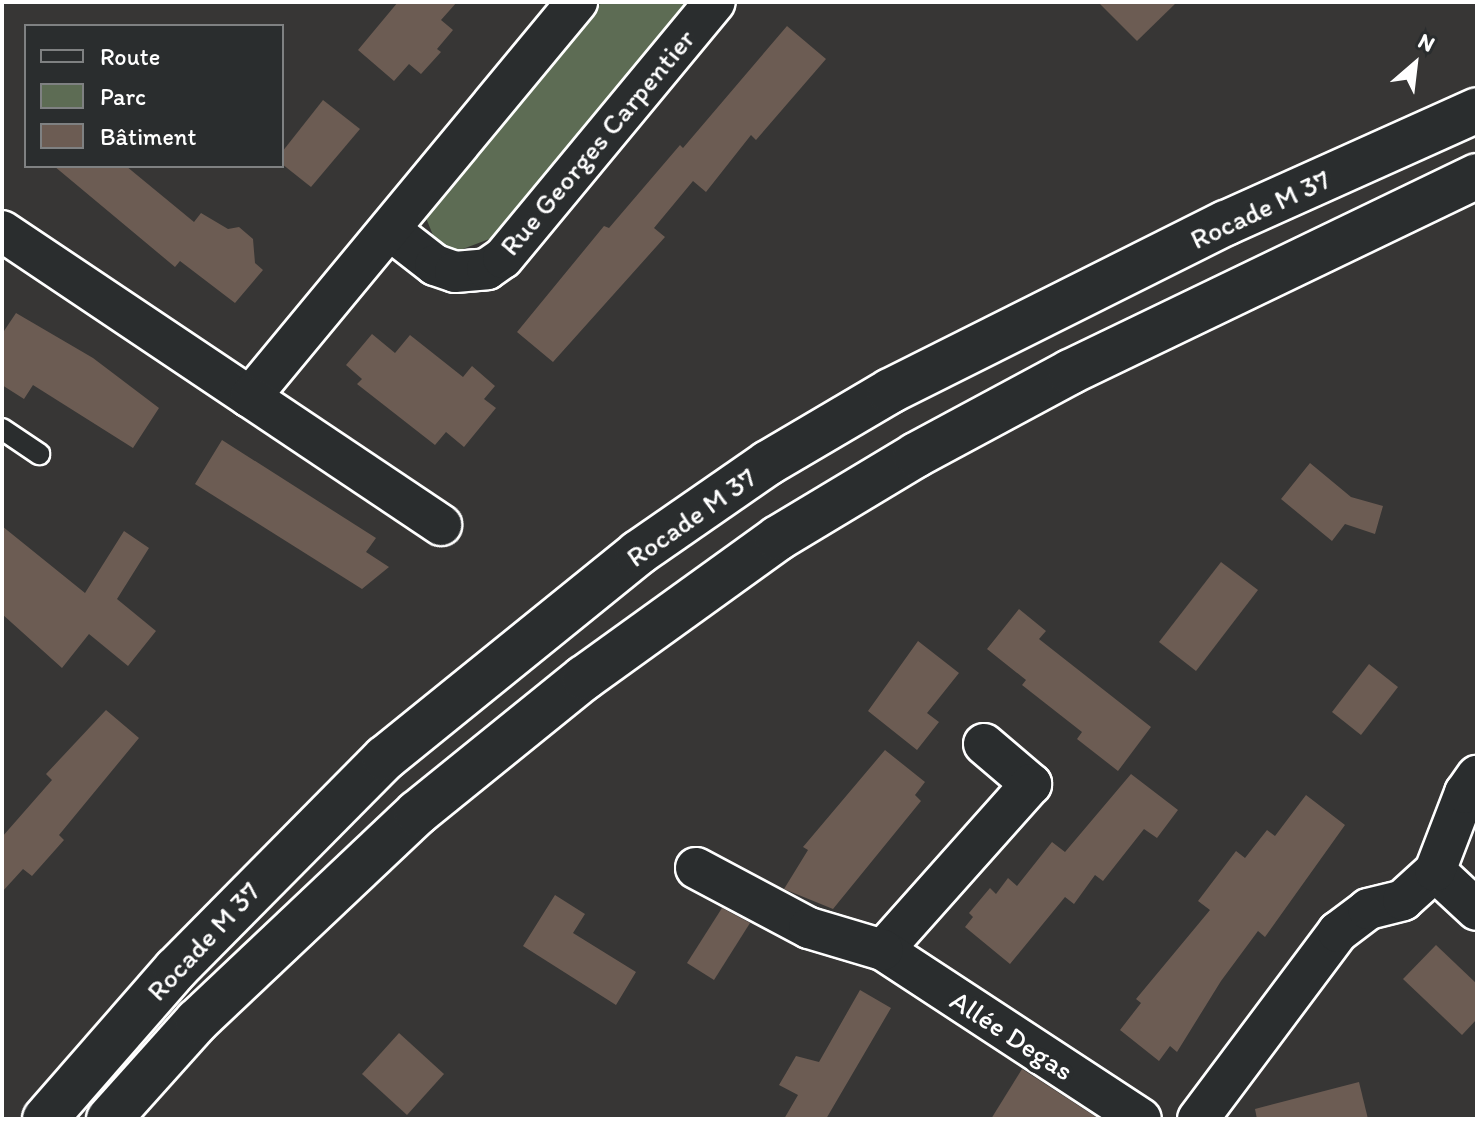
<!DOCTYPE html>
<html>
<head>
<meta charset="utf-8">
<style>
	body { margin:0 }
	#map { position:relative; width:1479px; height:1121px; overflow:hidden; background:#373635; font-family:Itim,sans-serif }
	div>[style] { position:absolute }
	.green>* { inset:0; background:#5d6c54 }
	.building>* { inset:0; background:#6c5c53 }
	.roads { filter:drop-shadow(2px 0 #fff) drop-shadow(-2px 0 #fff) drop-shadow(0 2px #fff) drop-shadow(0 -2px #fff) }
	.service>* { height:20px; margin:-10px; padding:0 10px; transform-origin:10px; border-radius:10px; background:#2a2d2e }
	.minor>* { height:40px; margin:-20px; padding:0 20px; transform-origin:20px; border-radius:20px; background:#2a2d2e }
	.trunk>* { height:44px; margin:-22px; padding:0 22px; transform-origin:22px; border-radius:22px; background:#2a2d2e }
	span { translate:-50% -50%; white-space:nowrap; text-align:center; line-height:1.15; -webkit-text-stroke:8px #2a2d2e; paint-order:stroke }
	.street-label { font-size:28px; color:#fff }
	.frame { position:absolute; inset:0; border:4px solid #fff; pointer-events:none }
	.legend { position:absolute; left:24px; top:24px; width:260px; height:144px; box-sizing:border-box; background:#2a2d2e; border:2px solid #7f8182; margin:0; padding:10px 14px; list-style:none; font-size:24px; color:#fff }
	.legend li { display:flex; align-items:center; gap:16px; height:40px }
	.legend b { width:40px; border:2px solid #7f8182 }
	.north { position:absolute; left:1375px; top:24px; width:80px; height:80px; -webkit-text-stroke:6px #2a2d2e; paint-order:stroke; rotate:28deg; font-size:22px; font-weight:700; line-height:32px; text-align:center; color:#fff }
	.north::after { content:''; display:block; margin:auto; width:28px; height:36px; background:#fff; clip-path:polygon(50% 0,100% 100%,50% 72%,0 100%) }
</style>
</head>
<body>
<div id="map">
	<div class="green">
		<i style="clip-path:polygon(602px 2px,688px 2px,492px 238px,452px 253px,431px 245px,435px 240px,426px 218px,430px 210px)"></i>
	</div>
	<div class="building">
		<i style="clip-path:polygon(398px 2px,457px 2px,441px 20px,453px 30px,437px 49px,441px 52px,421px 74px,409px 64px,394px 81px,358px 50px)"></i>
		<i style="clip-path:polygon(1098px 2px,1177px 2px,1137px 41px)"></i>
		<i style="clip-path:polygon(787px 26px,826px 59px,756px 140px,751px 135px,706px 192px,693px 181px,654px 228px,665px 237px,553px 362px,517px 332px,604px 226px,609px 228px,680px 145px,683px 148px)"></i>
		<i style="clip-path:polygon(323px 100px,360px 129px,311px 187px,282px 164px,282px 152px)"></i>
		<i style="clip-path:polygon(54px 166px,126px 166px,194px 222px,201px 213px,228px 229px,239px 227px,253px 239px,255px 263px,263px 270px,235px 303px,180px 261px,175px 267px)"></i>
		<i style="clip-path:polygon(16px 313px,93px 358px,159px 408px,133px 448px,33px 385px,24px 399px,2px 385px,2px 334px)"></i>
		<i style="clip-path:polygon(372px 334px,395px 353px,410px 335px,463px 377px,472px 366px,495px 386px,484px 399px,496px 408px,464px 447px,446px 432px,435px 445px,357px 384px,362px 379px,346px 365px)"></i>
		<i style="clip-path:polygon(222px 440px,376px 538px,366px 552px,389px 567px,362px 589px,195px 484px)"></i>
		<i style="clip-path:polygon(1310px 463px,1351px 497px,1383px 506px,1375px 534px,1345px 524px,1332px 541px,1281px 499px)"></i>
		<i style="clip-path:polygon(2px 526px,85px 593px,124px 531px,149px 548px,117px 599px,156px 631px,128px 666px,89px 634px,62px 668px,2px 614px)"></i>
		<i style="clip-path:polygon(1221px 562px,1258px 590px,1196px 671px,1159px 642px)"></i>
		<i style="clip-path:polygon(1019px 609px,1046px 631px,1039px 639px,1151px 727px,1118px 771px,1077px 739px,1082px 732px,1022px 685px,1026px 680px,987px 649px)"></i>
		<i style="clip-path:polygon(918px 641px,959px 673px,927px 713px,939px 722px,917px 750px,868px 711px)"></i>
		<i style="clip-path:polygon(1369px 664px,1398px 687px,1361px 735px,1332px 712px)"></i>
		<i style="clip-path:polygon(106px 710px,139px 738px,59px 835px,64px 840px,32px 876px,23px 869px,2px 892px,2px 837px,52px 780px,46px 774px)"></i>
		<i style="clip-path:polygon(885px 750px,925px 782px,915px 795px,921px 801px,833px 909px,784px 889px,808px 850px,803px 847px)"></i>
		<i style="clip-path:polygon(1131px 774px,1178px 810px,1157px 838px,1144px 829px,1103px 881px,1095px 875px,1074px 904px,1065px 897px,1010px 964px,965px 927px,973px 917px,969px 913px,990px 888px,996px 894px,1008px 878px,1017px 886px,1052px 842px,1065px 852px)"></i>
		<i style="clip-path:polygon(1306px 795px,1345px 825px,1265px 937px,1258px 931px,1221px 981px,1177px 1052px,1170px 1046px,1159px 1061px,1120px 1030px,1141px 1003px,1136px 999px,1210px 910px,1198px 901px,1236px 851px,1245px 858px,1267px 830px,1275px 836px)"></i>
		<i style="clip-path:polygon(555px 895px,585px 914px,573px 933px,636px 972px,616px 1005px,523px 946px)"></i>
		<i style="clip-path:polygon(722px 908px,750px 923px,714px 980px,687px 963px)"></i>
		<i style="clip-path:polygon(1436px 945px,1477px 984px,1477px 1019px,1462px 1035px,1403px 979px)"></i>
		<i style="clip-path:polygon(860px 990px,891px 1008px,826px 1119px,784px 1119px,798px 1095px,779px 1085px,796px 1056px,819px 1062px)"></i>
		<i style="clip-path:polygon(399px 1033px,444px 1074px,407px 1115px,362px 1074px)"></i>
		<i style="clip-path:polygon(1022px 1069px,1099px 1119px,991px 1119px)"></i>
		<i style="clip-path:polygon(1359px 1082px,1368px 1119px,1257px 1119px,1255px 1109px)"></i>
	</div>
	<div class="roads">
		<div class="service">
			<i style="left:2px;top:429px;width:45px;rotate:34deg"></i>
		</div>
		<div class="minor">
			<i style="left:390px;top:230px;width:57px;rotate:37.9deg"></i>
			<i style="left:435px;top:265px;width:21px;rotate:19deg"></i>
			<i style="left:455px;top:272px;width:32px;rotate:-5deg"></i>
			<i style="left:487px;top:269px;width:19px;rotate:-35deg"></i>
			<i style="left:503px;top:258px;width:332px;rotate:-50.4deg"></i>
			<i style="left:2px;top:231px;width:298px;rotate:33.8deg"></i>
			<i style="left:250px;top:397px;width:513px;rotate:-50.38deg"></i>
			<i style="left:250px;top:397px;width:230px;rotate:33.8deg"></i>
			<i style="left:984px;top:744px;width:62px;rotate:40.4deg"></i>
			<i style="left:1031px;top:784px;width:222px;rotate:131.7deg"></i>
			<i style="left:883px;top:950px;width:308px;rotate:33.2deg"></i>
			<i style="left:696px;top:868px;width:128px;rotate:28deg"></i>
			<i style="left:809px;top:928px;width:77px;rotate:16.6deg"></i>
			<i style="left:1435px;top:871px;width:57px;rotate:42.9deg"></i>
			<i style="left:1198px;top:1119px;width:234px;rotate:-53.2deg"></i>
			<i style="left:1338px;top:932px;width:38px;rotate:-37deg"></i>
			<i style="left:1368px;top:909px;width:36px;rotate:-14deg"></i>
			<i style="left:1403px;top:900px;width:43px;rotate:-42.2deg"></i>
			<i style="left:1435px;top:871px;width:84px;rotate:-69deg"></i>
			<i style="left:1465px;top:793px;width:21px;rotate:-55deg"></i>
		</div>
		<div class="trunk">
			<i style="left:45px;top:1119px;width:199px;rotate:-48.9deg"></i>
			<i style="left:176px;top:969px;width:297px;rotate:-45.3deg"></i>
			<i style="left:385px;top:758px;width:326px;rotate:-39deg"></i>
			<i style="left:638px;top:553px;width:158px;rotate:-34.7deg"></i>
			<i style="left:768px;top:463px;width:142px;rotate:-30.5deg"></i>
			<i style="left:890px;top:391px;width:376px;rotate:-26.6deg"></i>
			<i style="left:1226px;top:223px;width:275px;rotate:-24.2deg"></i>
			<i style="left:109px;top:1119px;width:132px;rotate:-48.1deg"></i>
			<i style="left:197px;top:1021px;width:303px;rotate:-43.4deg"></i>
			<i style="left:417px;top:813px;width:215px;rotate:-39deg"></i>
			<i style="left:584px;top:678px;width:239px;rotate:-35.8deg"></i>
			<i style="left:778px;top:538px;width:161px;rotate:-31deg"></i>
			<i style="left:916px;top:455px;width:175px;rotate:-28.3deg"></i>
			<i style="left:1070px;top:372px;width:452px;rotate:-25.7deg"></i>
		</div>
	</div>
	<div class="street-label">
		<span style="left:597px;top:142px;rotate:-50deg">Rue Georges Carpentier</span>
		<span style="left:1260px;top:209px;rotate:-25deg">Rocade M 37</span>
		<span style="left:691px;top:517px;rotate:-35deg">Rocade M 37</span>
		<span style="left:203px;top:941px;rotate:-47deg">Rocade M 37</span>
		<span style="left:1012px;top:1035px;rotate:33deg">Allée Degas</span>
	</div>
	<div class="frame"></div>
	<ul class="legend">
	<li><b style="height:10px;background:#2a2d2e"></b>Route</li>
	<li><b style="height:22px;background:#5d6c54"></b>Parc</li>
	<li><b style="height:22px;background:#6c5c53"></b>Bâtiment</li>
	</ul>
	<div class="north">N</div>
</div>
</body>
</html>
